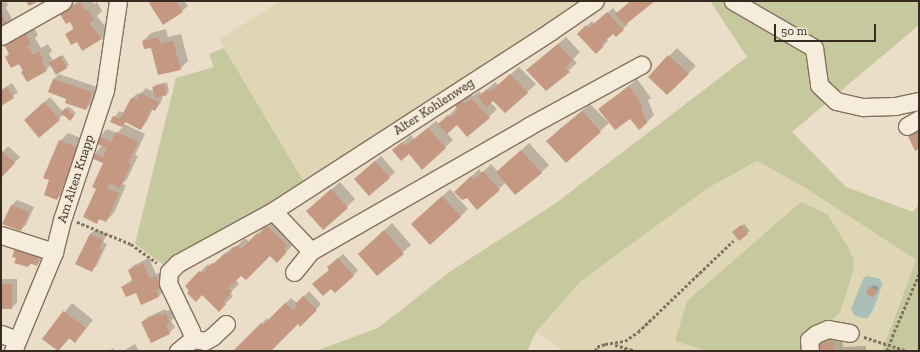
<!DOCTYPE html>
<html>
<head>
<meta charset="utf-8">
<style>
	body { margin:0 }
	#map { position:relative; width:920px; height:352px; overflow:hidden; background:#ebdec8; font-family:"Zilla Slab",serif }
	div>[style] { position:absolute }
	.farmland>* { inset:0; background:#dfd6b6 }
	.green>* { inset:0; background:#c6c89d }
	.water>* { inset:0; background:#a9bfb7 }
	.shadow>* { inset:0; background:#0003 }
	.building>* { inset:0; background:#c59981 }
	.path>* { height:2.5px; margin-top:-1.25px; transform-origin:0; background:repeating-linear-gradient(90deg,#85715f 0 3px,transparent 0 5px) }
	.roads { filter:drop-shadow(1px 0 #85715f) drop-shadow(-1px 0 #85715f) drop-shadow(0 1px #85715f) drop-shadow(0 -1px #85715f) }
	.minor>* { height:17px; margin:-8.5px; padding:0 8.5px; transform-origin:8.5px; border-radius:8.5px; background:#f6ecdb }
	.path-bridge>* { height:2.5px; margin-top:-1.25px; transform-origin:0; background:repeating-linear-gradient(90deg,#85715f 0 3px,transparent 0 5px) }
	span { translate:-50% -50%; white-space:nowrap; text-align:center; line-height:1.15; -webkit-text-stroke:4px #f3e9d7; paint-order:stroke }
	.street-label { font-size:13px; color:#372a21 }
	.frame { position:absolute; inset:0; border:2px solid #372a21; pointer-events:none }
	.scale { position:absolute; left:774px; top:24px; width:102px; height:18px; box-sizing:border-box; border:2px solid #372a21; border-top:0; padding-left:5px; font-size:12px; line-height:14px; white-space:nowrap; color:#372a21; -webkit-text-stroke:3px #f3e9d7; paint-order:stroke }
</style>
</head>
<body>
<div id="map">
	<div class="farmland">
		<i style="clip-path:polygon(280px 1px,591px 1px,307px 187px,219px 40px)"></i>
		<i style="clip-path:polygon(757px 161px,804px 187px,916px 260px,882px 351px,562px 351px,536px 332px,581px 281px,708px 188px)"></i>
	</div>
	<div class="green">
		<i style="clip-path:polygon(710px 1px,919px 1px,919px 25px,792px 132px,846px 187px,913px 212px,919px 204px,919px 351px,882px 351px,916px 260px,804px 187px,757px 161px,708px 188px,581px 281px,536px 332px,527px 351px,316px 351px,378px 328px,451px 271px,556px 203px,747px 57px)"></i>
		<i style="clip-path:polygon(224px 48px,307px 187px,168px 268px,135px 244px,176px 78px,214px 67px,209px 54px)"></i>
		<i style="clip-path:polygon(801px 202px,827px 214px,848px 247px,853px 259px,854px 268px,840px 313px,833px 319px,823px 321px,811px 327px,800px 351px,707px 351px,675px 341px,687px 301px)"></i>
	</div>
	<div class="water">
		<i style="clip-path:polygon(867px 276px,880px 279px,882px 285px,874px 308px,868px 318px,862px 318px,854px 315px,851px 309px,863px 279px)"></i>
	</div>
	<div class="shadow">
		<i style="clip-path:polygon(3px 1px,6px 1px,8px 5px,6px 8px,12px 19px,1px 28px,1px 4px,4px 2px)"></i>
		<i style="clip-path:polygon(79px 1px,92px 1px,94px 4px,97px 2px,102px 11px,97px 16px,109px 31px,101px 39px,77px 41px,67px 35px,74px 27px,70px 20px,61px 14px,69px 7px)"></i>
		<i style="clip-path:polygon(153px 1px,184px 1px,188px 6px,182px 11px)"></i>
		<i style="clip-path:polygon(630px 1px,654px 1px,627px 23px,628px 24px,616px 36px,613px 32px,606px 38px,608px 41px,596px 52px,584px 29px,592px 21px,595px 24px,613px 8px,617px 13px)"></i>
		<i style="clip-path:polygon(33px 26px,38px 35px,35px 38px,41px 48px,48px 44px,52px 51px,49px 54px,53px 60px,63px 55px,69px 65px,66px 67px,51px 65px,46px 70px,24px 70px,10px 53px,5px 46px,13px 38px)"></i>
		<i style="clip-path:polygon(166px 29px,168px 37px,181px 34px,188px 61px,180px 69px,143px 41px,151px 33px)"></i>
		<i style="clip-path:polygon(566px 37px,580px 52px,573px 59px,577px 63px,546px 90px,527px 70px)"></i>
		<i style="clip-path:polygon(677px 48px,696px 66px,667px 94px,649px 77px)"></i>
		<i style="clip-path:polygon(519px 67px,536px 84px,505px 112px,493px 100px,490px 102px,497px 109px,489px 117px,457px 124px,447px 133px,453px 140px,422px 168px,402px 143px,411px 135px,414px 139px,436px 121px,440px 125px,470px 93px,473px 96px,480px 91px,482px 94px,495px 82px,498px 85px)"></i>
		<i style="clip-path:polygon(59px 74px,97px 87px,91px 104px,86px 109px,68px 98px,53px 80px)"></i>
		<i style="clip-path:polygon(637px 79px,651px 98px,648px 100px,654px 115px,646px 123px,600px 109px)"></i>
		<i style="clip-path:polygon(167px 82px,169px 92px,161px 96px,163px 97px,160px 104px,155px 110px,153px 109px,146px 123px,141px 128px,126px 121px,124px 124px,145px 134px,135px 155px,138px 156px,127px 179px,122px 184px,126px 185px,114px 213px,106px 221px,101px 218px,97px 222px,97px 189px,104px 163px,92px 158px,102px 145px,99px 137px,107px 129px,117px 133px,123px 127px,112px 121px,119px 111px,124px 113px,132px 98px,138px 93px,140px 94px,146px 88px,154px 92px,153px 88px,155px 85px)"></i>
		<i style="clip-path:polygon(12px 83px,18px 92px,1px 105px,1px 90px)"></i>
		<i style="clip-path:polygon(50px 97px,63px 112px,68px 106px,76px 113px,70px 120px,64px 114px,40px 136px,30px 115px)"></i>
		<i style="clip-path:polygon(590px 104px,609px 123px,566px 162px,555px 133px)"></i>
		<i style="clip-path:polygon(68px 133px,86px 140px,65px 191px,57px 199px,60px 141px)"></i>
		<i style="clip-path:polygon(529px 143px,549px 165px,541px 173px,506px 182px,499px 189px,467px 196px,456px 192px,479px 169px,482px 173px,491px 164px,498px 172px)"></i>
		<i style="clip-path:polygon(8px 146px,20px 157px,1px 177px,1px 154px)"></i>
		<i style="clip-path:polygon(381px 156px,395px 172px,369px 195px,361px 173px)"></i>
		<i style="clip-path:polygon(340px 182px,355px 199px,323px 229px,315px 204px)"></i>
		<i style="clip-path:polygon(450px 189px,468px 209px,460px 217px,421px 216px)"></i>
		<i style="clip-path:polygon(17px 200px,34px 207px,26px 225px,20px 230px,3px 223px,12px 205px)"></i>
		<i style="clip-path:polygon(276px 219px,294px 244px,277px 261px,270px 254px,241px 274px,236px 280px,239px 284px,230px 293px,233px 296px,219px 310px,202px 294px,190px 291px,186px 286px,208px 264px,210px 266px,234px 246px,235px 248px,245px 238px,249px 242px,265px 226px,267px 228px)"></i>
		<i style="clip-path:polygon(392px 223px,411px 245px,377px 275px,367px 247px)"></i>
		<i style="clip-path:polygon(744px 224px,750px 231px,747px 233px,736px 230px)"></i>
		<i style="clip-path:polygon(96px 229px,107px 234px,103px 242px,107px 244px,97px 265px,92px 271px,76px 263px,90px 234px)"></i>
		<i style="clip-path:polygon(46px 246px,42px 259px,37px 265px,32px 263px,28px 266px,16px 262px)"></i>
		<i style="clip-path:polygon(343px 254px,358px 270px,353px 276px,331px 287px,330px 269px,334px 262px)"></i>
		<i style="clip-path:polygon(149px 258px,156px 274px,162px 272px,164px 291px,159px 296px,142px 304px,136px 291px,122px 287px,133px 279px,129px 270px,134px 265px)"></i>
		<i style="clip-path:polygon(1px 279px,17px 279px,17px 303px,11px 308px,1px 308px)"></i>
		<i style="clip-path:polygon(874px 285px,879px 288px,873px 297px,871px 287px)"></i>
		<i style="clip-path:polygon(309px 291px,321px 304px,300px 325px,298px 323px,269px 351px,235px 351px,267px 318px,269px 320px,291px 298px,297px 303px)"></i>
		<i style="clip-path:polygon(72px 303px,93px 320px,75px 342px,70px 338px,59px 350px,43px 339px)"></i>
		<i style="clip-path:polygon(165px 309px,166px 311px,171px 309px,175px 317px,171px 321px,175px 327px,169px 333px,142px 322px,148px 317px)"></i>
		<i style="clip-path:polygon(842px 334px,843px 347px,866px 346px,866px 351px,814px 351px,822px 336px)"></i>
		<i style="clip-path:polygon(135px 344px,139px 351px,123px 351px)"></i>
		<i style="clip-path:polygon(113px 348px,115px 351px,109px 351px)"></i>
	</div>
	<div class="building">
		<i style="clip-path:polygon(26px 1px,39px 1px,29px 6px)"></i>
		<i style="clip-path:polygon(153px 1px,176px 1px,183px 12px,163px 25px,149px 3px)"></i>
		<i style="clip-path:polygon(628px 1px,655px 1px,625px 25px,615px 14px,629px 3px)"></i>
		<i style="clip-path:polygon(80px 2px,86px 11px,88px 10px,94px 20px,89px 23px,102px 39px,82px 51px,77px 42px,71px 45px,65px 34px,74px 29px,70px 22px,66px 24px,60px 14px)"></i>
		<i style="clip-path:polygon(607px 12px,624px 30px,616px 37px,613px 34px,602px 44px,604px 46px,596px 54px,577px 34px,586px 25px,589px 28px)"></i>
		<i style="clip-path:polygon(1px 14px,8px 25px,1px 29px)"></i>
		<i style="clip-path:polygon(25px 33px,31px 44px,27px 46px,33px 55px,39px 51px,44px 60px,42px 61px,47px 71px,27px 82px,21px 72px,23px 71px,19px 64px,11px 68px,5px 57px,9px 54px,4px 45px)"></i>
		<i style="clip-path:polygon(158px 37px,160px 44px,173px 41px,181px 70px,158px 75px,151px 48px,144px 49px,142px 41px)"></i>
		<i style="clip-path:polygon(558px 44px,573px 60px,565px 67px,570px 72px,546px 91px,526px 70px)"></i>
		<i style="clip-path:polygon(668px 55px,689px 74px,667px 95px,648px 77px)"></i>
		<i style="clip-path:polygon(60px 56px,67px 68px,56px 75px,49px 63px)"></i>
		<i style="clip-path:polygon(510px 74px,528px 93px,505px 113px,493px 101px,486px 107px,478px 97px,487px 89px,490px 92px)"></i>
		<i style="clip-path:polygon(53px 79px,92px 92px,86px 110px,65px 103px,66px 99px,48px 92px)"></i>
		<i style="clip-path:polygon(164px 84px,167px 95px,155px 98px,152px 87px)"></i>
		<i style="clip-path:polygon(629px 86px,643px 107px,641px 109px,647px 123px,639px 130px,630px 119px,615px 130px,598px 109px)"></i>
		<i style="clip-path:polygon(7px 87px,14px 98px,1px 106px,1px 91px)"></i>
		<i style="clip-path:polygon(140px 93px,159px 102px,155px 111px,151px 109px,141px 130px,125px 122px,122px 127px,110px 122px,113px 116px,120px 119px,131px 98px,137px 100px)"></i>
		<i style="clip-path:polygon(472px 99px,490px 118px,467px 137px,457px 125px,447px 134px,438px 124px,448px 115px,451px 117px,458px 110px,455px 106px,461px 101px,465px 103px)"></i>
		<i style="clip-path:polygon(44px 102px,60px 120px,39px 138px,24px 120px)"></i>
		<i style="clip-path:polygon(65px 108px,74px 116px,70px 121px,61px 113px)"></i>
		<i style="clip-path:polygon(582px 111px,601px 132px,566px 163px,546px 141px)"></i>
		<i style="clip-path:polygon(919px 125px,919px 149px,915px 151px,906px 132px)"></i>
		<i style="clip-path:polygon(428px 128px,446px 148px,422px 170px,409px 154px,401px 161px,392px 150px,402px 142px,405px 146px)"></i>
		<i style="clip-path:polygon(116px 132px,138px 142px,128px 163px,131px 164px,120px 188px,110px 183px,107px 188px,119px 193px,106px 222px,99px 219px,97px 224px,83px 217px,96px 189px,92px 187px,103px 163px,91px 158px,93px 153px,103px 157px,107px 148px,95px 143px,98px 136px,111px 142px)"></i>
		<i style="clip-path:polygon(59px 140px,79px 148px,57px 200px,44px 195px,49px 180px,43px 178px)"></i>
		<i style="clip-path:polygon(521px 150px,542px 173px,515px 195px,496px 172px)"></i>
		<i style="clip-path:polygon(2px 151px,15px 163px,1px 178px,1px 152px)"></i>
		<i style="clip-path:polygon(375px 161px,390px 178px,369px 196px,354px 179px)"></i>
		<i style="clip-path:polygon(483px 171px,500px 190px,477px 210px,467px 198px,462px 200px,454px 192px,471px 176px,474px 180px)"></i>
		<i style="clip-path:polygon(331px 189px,348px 208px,323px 230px,306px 211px)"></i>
		<i style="clip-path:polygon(442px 196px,461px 217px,430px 245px,411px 224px)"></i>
		<i style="clip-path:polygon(11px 205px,29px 212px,21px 231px,2px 224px)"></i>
		<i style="clip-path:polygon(741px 225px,748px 234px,739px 241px,732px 232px)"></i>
		<i style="clip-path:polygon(267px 226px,287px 245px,284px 249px,287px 252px,277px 263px,270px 256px,246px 280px,241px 276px,228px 288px,232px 292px,223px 302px,226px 304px,219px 312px,202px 295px,196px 302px,187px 293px,189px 291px,185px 286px,199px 271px,202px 273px,212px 263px,214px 264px,225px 253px,227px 255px,237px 245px,241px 249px,257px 233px,259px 235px)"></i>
		<i style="clip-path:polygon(384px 230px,404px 254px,377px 276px,358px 254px)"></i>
		<i style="clip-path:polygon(90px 234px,103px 240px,99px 248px,102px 250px,92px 272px,75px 264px)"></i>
		<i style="clip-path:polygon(17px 243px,41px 251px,37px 266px,30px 263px,28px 267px,14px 263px,16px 258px,12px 257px)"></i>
		<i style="clip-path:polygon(338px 258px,354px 276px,335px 293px,331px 289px,323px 296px,312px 284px,329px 270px,327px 267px)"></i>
		<i style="clip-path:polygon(143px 263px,150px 279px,156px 276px,162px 288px,156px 290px,159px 297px,141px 305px,136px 293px,126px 297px,121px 287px,133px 282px,128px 270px)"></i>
		<i style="clip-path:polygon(1px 284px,12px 284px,12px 309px,1px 309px)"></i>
		<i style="clip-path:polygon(870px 286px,877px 290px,873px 298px,866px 294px)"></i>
		<i style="clip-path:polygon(303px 296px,317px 310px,300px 327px,298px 324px,271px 351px,233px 351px,261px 323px,263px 325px,285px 303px,293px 310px,297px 306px,295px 304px)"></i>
		<i style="clip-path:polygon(63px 311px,86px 328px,75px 343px,69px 338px,58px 351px,42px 339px)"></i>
		<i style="clip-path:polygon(160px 313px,161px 316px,166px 313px,170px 323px,166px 325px,170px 334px,151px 343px,141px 322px)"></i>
		<i style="clip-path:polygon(834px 341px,835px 351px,813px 351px,813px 344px)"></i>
	</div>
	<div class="path">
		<i style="left:77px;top:222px;width:58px;rotate:22.2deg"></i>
		<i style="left:131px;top:244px;width:32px;rotate:36deg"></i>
		<i style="left:894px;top:332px;width:63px;rotate:-66.7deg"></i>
		<i style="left:864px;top:337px;width:45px;rotate:18deg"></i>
		<i style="left:615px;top:345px;width:22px;rotate:16deg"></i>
		<i style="left:595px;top:351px;width:4px;rotate:-63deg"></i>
		<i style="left:597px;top:347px;width:9px;rotate:-21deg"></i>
		<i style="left:605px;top:344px;width:20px;rotate:-9deg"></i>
		<i style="left:625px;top:341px;width:16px;rotate:-35deg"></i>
		<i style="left:638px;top:332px;width:132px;rotate:-43.8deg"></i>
	</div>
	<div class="roads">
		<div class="minor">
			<i style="left:733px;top:1px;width:94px;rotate:30.1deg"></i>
			<i style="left:814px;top:48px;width:37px;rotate:82deg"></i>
			<i style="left:819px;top:85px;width:23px;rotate:43deg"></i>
			<i style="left:836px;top:101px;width:28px;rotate:13deg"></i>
			<i style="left:863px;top:107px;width:32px;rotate:-2deg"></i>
			<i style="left:895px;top:106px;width:25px;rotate:-12deg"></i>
			<i style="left:1px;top:36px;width:71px;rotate:-29.4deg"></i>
			<i style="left:907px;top:126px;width:14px;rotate:-30deg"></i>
			<i style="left:273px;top:211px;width:55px;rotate:46.5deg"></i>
			<i style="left:1px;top:235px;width:56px;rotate:17.8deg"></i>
			<i style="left:294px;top:272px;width:27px;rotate:-51deg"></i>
			<i style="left:311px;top:251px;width:251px;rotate:-29.8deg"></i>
			<i style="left:529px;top:126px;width:128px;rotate:-28.6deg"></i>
			<i style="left:1px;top:334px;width:17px;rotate:21deg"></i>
			<i style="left:193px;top:339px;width:12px;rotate:9deg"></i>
			<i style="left:205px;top:341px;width:8px;rotate:-30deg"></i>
			<i style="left:212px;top:337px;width:19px;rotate:-43deg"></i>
			<i style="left:13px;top:351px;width:107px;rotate:-67.5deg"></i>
			<i style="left:54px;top:252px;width:36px;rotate:-76deg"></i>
			<i style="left:63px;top:217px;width:134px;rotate:-71.7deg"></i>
			<i style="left:105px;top:90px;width:90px;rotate:-81.7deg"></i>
			<i style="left:178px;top:351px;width:19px;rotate:-39deg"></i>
			<i style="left:193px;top:339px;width:8px;rotate:-104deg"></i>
			<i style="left:191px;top:331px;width:53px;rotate:-115.6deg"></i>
			<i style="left:168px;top:283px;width:11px;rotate:-85deg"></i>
			<i style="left:169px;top:272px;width:13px;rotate:-45deg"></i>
			<i style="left:178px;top:263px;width:108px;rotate:-28.7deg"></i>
			<i style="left:273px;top:211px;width:331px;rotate:-32.9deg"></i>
			<i style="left:551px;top:31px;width:53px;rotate:-34.3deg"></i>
			<i style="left:810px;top:351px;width:11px;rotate:-95deg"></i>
			<i style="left:809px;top:340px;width:9px;rotate:-41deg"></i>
			<i style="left:816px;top:334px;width:13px;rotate:-23deg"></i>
			<i style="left:828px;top:329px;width:22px;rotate:10deg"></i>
		</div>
	</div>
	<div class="path-bridge">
		<i style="left:887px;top:351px;width:20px;rotate:-70deg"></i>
	</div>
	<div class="street-label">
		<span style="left:434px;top:107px;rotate:-33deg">Alter Kohlenweg</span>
		<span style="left:76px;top:179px;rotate:-72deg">Am Alten Knapp</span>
	</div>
	<div class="frame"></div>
	<div class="scale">50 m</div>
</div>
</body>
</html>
